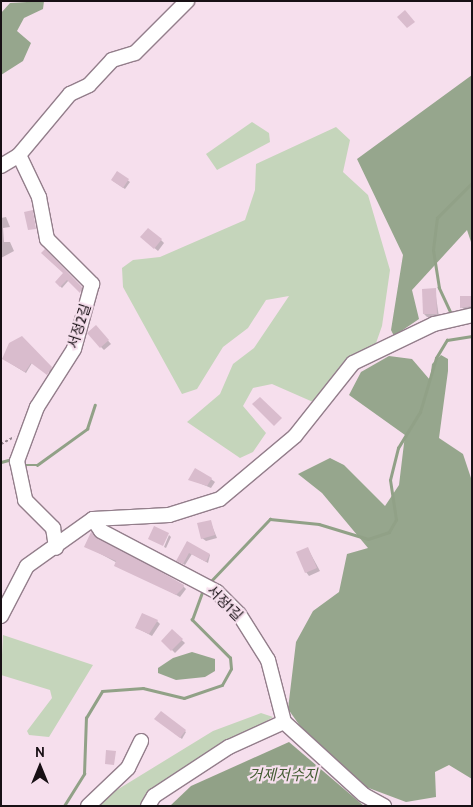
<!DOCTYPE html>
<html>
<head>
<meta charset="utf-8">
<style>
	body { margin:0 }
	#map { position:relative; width:473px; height:807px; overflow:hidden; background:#f6dfed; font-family:Cabin,"Noto Sans KR",sans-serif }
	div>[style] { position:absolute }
	.green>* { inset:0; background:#c5d5bb }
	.forest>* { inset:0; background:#96a68d }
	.water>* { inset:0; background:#91a187 }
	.shadow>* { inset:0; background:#0003 }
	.stream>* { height:2.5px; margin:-1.25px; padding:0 1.25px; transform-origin:1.25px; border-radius:1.25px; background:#91a187 }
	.building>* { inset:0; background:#d9bccd }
	.path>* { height:2px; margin-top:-1px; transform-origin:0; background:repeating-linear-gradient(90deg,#998892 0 2.5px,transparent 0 5px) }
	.roads { filter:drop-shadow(1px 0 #937e8b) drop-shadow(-1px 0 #937e8b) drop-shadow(0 1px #937e8b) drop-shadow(0 -1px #937e8b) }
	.minor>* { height:14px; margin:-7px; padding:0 7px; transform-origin:7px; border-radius:7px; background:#fff }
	span { translate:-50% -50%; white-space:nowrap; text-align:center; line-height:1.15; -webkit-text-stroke:4.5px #f6dfed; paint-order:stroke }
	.street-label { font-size:14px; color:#181015 }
	.water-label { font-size:15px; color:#445c33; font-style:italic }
	.frame { position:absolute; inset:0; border:2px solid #181015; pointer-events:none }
	.north { position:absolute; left:15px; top:742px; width:50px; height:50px; -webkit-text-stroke:4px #f6dfed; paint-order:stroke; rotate:0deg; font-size:14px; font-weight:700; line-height:20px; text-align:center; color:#181015 }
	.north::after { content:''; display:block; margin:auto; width:18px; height:22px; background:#181015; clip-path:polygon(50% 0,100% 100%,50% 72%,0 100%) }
</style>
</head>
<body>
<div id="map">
	<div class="green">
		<i style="clip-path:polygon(252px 122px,269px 133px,270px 142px,217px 170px,206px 154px)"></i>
		<i style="clip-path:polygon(336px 127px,350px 140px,343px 172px,368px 195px,390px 270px,382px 326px,375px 346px,349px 359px,313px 402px,272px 384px,253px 388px,243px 406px,266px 433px,253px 452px,240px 458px,187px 422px,220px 394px,233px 364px,254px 348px,289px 296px,266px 300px,248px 328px,223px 347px,197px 389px,182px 394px,123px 287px,122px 268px,133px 260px,160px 257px,245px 220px,255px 190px,256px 164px)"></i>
		<i style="clip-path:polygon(3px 635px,93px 665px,49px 737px,29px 735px,27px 731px,52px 698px,50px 690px,1px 675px)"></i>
		<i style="clip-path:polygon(261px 713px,273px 717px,149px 794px,141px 806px,99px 806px,107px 796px,213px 731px)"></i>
	</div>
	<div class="forest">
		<i style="clip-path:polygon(44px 1px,43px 9px,24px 18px,17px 31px,31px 43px,23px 61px,1px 75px,1px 13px,10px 3px)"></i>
		<i style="clip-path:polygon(472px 75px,472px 245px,467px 230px,412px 290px,419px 319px,394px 336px,391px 330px,403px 255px,357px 159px)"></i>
		<i style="clip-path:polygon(441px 355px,448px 359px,448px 371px,439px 438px,463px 454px,472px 481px,472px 779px,449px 765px,435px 772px,436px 797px,406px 802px,366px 787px,305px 733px,288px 709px,296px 642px,313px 611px,339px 592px,347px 554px,368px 548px,322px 493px,298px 474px,330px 458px,344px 465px,385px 506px,399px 485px,405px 435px,349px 395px,361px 372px,389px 356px,412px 359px,430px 380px,432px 364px)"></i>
		<i style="clip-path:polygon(192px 652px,215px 659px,215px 671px,205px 677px,176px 680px,158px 673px,158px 668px,173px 658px)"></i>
	</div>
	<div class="water">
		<i style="clip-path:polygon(289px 742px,364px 806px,170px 806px,191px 786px)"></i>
	</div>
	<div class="shadow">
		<i style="clip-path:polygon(117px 172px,130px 182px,125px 189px,113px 181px)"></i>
		<i style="clip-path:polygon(6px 217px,10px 227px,3px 228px,4px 242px,10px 242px,14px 251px,1px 258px,1px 218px)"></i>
		<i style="clip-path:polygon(145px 240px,161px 240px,164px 243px,158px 251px)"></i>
		<i style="clip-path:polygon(45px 251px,83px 289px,82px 292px,69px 280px,62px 288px,56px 282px,65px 273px)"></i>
		<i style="clip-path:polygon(435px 290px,439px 317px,427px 317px,424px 314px)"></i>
		<i style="clip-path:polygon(472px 297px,472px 310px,465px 310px,461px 307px)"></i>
		<i style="clip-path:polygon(96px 327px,111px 344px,104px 350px,101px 347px)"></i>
		<i style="clip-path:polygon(21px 338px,52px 369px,50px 373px,32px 363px,26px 373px,5px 360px)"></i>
		<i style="clip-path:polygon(190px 479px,211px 479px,215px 482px,211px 488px)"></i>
		<i style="clip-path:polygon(210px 521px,217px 538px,206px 541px,202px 538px)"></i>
		<i style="clip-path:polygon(169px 535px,171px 537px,166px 548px,164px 547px)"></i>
		<i style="clip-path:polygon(187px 542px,210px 555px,208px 563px,192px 554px,185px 565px,180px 562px)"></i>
		<i style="clip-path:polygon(86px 546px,183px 586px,186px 589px,180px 597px)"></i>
		<i style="clip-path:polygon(308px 549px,320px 571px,309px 576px,306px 572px)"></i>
		<i style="clip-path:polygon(157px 621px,160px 624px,152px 636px,137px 628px)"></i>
		<i style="clip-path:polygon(172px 631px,185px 643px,175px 653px,163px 641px)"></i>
		<i style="clip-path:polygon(161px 713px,186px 732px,182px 739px,156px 719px)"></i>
	</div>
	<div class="stream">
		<i style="left:451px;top:314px;width:29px;rotate:-115deg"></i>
		<i style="left:439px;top:288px;width:38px;rotate:-99deg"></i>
		<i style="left:433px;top:250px;width:32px;rotate:-83deg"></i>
		<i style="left:437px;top:218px;width:49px;rotate:-45deg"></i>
		<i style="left:1px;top:462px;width:11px;rotate:-15deg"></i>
		<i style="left:23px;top:465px;width:14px"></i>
		<i style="left:37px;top:465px;width:62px;rotate:-35.8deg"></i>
		<i style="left:87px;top:429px;width:25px;rotate:-72deg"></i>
		<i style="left:210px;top:582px;width:87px;rotate:-46.4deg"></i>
		<i style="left:270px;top:519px;width:49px;rotate:5.8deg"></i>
		<i style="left:319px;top:524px;width:51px;rotate:17deg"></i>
		<i style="left:368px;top:539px;width:22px;rotate:-18deg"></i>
		<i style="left:389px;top:532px;width:14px;rotate:-60deg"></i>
		<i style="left:396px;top:520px;width:40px;rotate:-98.5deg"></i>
		<i style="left:390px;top:480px;width:33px;rotate:-76deg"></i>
		<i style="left:398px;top:448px;width:42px;rotate:-58.6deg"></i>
		<i style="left:420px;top:412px;width:56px;rotate:-73.5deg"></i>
		<i style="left:436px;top:358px;width:21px;rotate:-59deg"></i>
		<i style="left:447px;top:340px;width:25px;rotate:-9deg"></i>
		<i style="left:64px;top:806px;width:38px;rotate:-58deg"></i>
		<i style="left:84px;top:774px;width:56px;rotate:-88deg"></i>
		<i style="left:86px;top:718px;width:31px;rotate:-59deg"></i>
		<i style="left:102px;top:691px;width:41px;rotate:-4.2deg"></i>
		<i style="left:143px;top:688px;width:42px;rotate:13.7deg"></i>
		<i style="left:184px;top:698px;width:40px;rotate:-18.9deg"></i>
		<i style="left:222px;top:685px;width:18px;rotate:-61deg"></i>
		<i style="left:231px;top:669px;width:11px;rotate:-95deg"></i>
		<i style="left:230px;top:658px;width:54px;rotate:-135deg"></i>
		<i style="left:192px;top:620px;width:32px;rotate:-70deg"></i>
	</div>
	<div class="building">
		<i style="clip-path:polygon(405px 10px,415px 22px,407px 28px,397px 17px)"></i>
		<i style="clip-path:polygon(117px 171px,129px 179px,123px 188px,111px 180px)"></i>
		<i style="clip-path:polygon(33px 210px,36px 229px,28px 230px,24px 212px)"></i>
		<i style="clip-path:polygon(148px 228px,162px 239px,154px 249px,140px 237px)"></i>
		<i style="clip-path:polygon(45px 249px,82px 287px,80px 293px,67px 280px,60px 287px,55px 282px,63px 273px,41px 253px)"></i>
		<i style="clip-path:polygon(436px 288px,437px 314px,423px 314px,422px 289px)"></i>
		<i style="clip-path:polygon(460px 296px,472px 296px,472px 306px,460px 308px)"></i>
		<i style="clip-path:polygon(96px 325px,109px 340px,100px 348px,87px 333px)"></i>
		<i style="clip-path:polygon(22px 336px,52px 367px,47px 375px,31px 363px,25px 372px,2px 359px,9px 343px)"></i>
		<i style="clip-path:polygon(260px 397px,282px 418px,274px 426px,252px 404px)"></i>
		<i style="clip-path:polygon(195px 468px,212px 478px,207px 486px,188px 480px)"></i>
		<i style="clip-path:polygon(211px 520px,215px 535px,201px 539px,197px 523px)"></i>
		<i style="clip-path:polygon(154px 526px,169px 533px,163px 546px,148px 539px)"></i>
		<i style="clip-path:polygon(91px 532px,184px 585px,183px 588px,176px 595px,114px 566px,116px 561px,84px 547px)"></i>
		<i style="clip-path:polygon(187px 541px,210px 554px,206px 562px,189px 553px,183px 564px,176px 561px)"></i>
		<i style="clip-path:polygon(308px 547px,317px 568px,305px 573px,296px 552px)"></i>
		<i style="clip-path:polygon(142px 613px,158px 620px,149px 634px,135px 628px)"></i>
		<i style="clip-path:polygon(172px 629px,183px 639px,171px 651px,161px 641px)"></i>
		<i style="clip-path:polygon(161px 711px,186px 730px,180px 738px,154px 719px)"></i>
		<i style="clip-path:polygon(106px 750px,116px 751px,114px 765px,105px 764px)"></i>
	</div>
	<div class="path">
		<i style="left:1px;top:444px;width:15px;rotate:-28deg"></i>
	</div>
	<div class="roads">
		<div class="minor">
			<i style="left:19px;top:155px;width:80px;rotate:-50.1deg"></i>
			<i style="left:70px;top:94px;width:21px;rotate:-25deg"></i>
			<i style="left:89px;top:85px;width:34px;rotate:-47deg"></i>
			<i style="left:112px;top:60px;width:24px;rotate:-17deg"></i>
			<i style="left:135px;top:53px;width:74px;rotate:-45deg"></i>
			<i style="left:1px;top:166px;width:21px;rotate:-31deg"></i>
			<i style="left:19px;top:155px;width:47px;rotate:64.5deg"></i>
			<i style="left:39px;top:197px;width:43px;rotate:79.2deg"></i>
			<i style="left:47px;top:239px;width:64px;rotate:45deg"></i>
			<i style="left:92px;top:284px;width:67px;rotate:105.5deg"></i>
			<i style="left:74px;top:349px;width:69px;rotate:122.5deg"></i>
			<i style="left:37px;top:407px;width:58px;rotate:110.3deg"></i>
			<i style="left:17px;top:461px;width:40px;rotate:78deg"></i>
			<i style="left:25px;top:500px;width:40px;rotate:45deg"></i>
			<i style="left:53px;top:528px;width:20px;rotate:81deg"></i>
			<i style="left:93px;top:519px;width:14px;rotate:56deg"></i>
			<i style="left:101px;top:531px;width:131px;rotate:27.7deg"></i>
			<i style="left:217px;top:592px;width:31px;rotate:45deg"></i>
			<i style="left:239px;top:614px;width:54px;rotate:57.8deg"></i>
			<i style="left:268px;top:660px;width:64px;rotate:75.5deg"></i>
			<i style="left:284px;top:722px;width:108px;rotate:42.4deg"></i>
			<i style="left:364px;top:795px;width:23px;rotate:29deg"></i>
			<i style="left:1px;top:616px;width:56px;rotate:-62.5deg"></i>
			<i style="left:27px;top:566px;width:81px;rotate:-35.5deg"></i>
			<i style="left:93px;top:519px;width:76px;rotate:-3deg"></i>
			<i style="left:169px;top:515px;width:53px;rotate:-17.4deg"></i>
			<i style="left:220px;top:499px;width:98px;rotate:-40deg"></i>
			<i style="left:295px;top:436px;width:93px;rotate:-51.5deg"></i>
			<i style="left:353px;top:363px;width:90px;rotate:-25.7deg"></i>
			<i style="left:434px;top:324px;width:39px;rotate:-13deg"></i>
			<i style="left:88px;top:806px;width:55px;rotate:-43.5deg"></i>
			<i style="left:128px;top:768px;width:30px;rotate:-64deg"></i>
			<i style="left:148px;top:806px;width:12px;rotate:-59deg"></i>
			<i style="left:154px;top:796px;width:90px;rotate:-33.2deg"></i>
			<i style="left:229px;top:747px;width:60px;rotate:-24.4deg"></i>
		</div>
	</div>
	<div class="street-label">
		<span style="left:79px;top:326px;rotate:-72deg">서정2길</span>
		<span style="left:225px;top:603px;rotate:45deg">서정1길</span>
	</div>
	<div class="water-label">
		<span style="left:283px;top:776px">거제저수지</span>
	</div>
	<div class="frame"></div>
	<div class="north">N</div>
</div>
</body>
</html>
